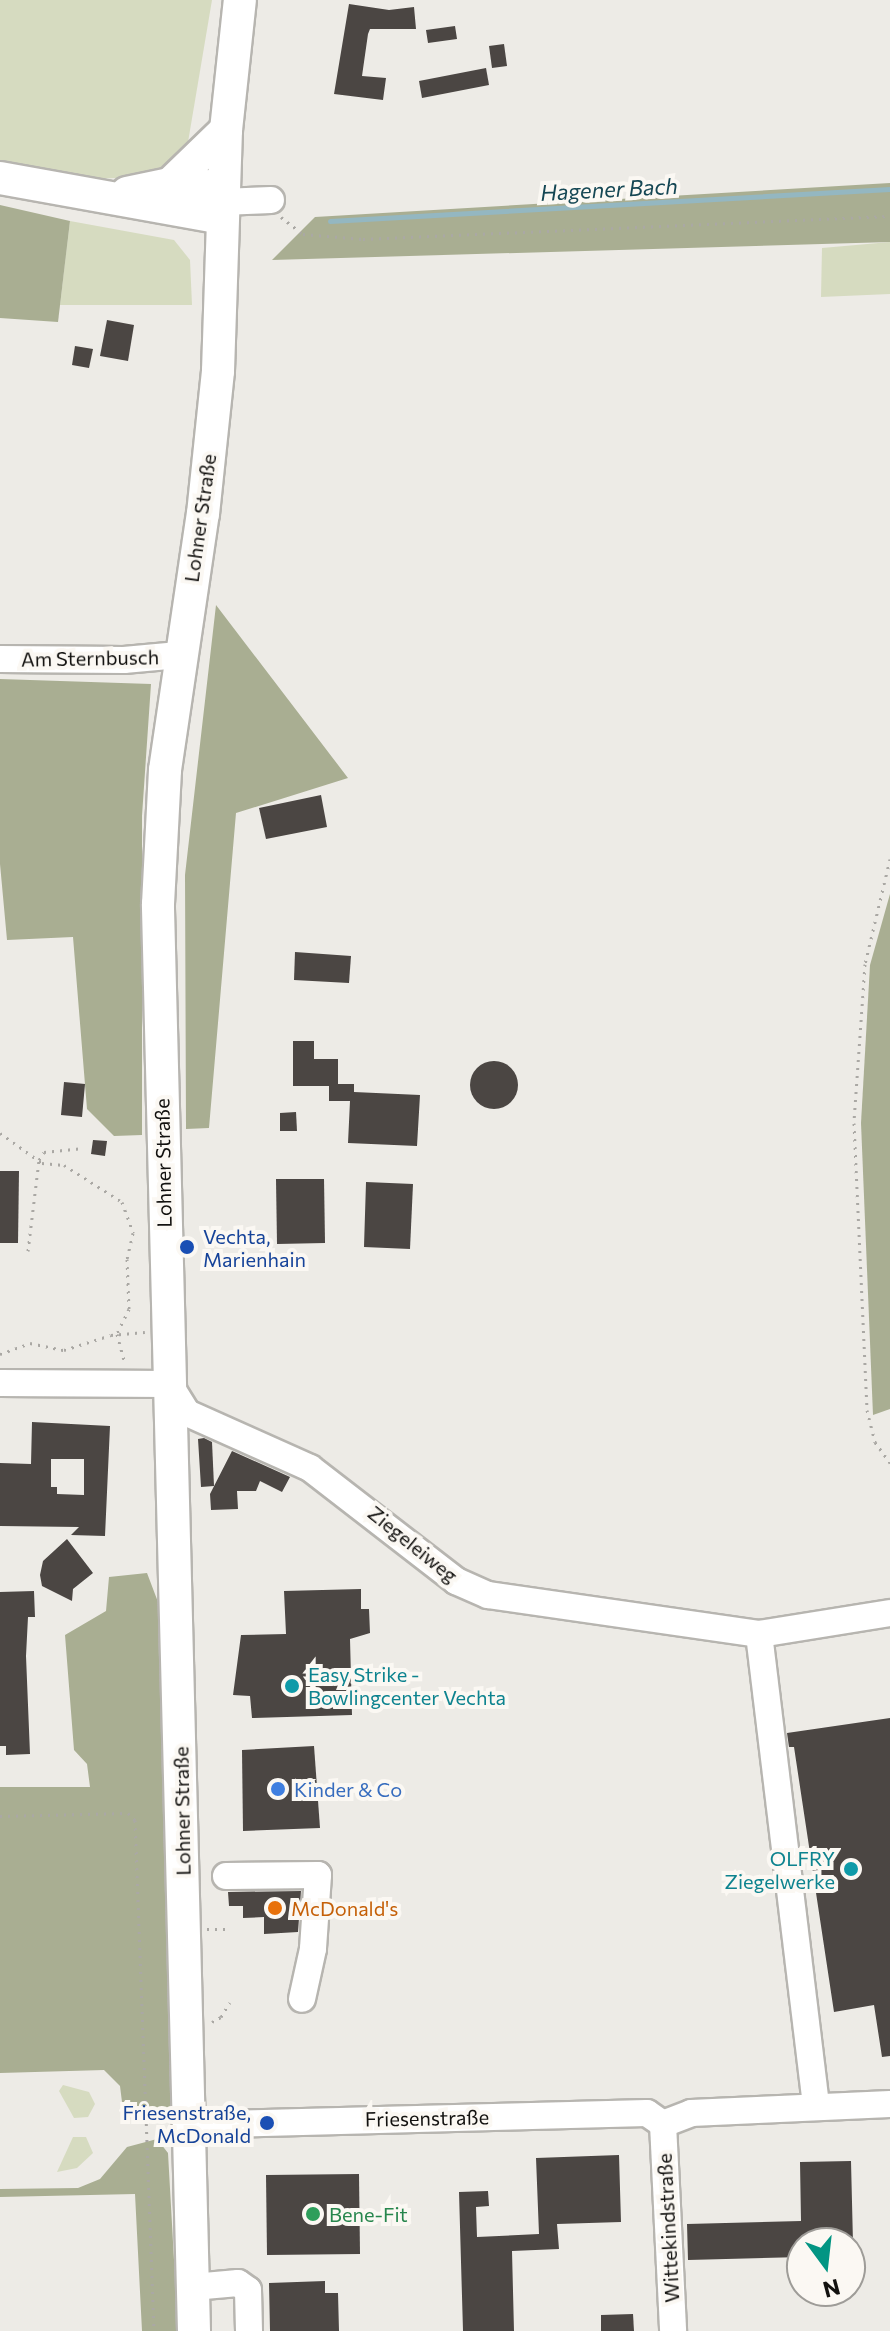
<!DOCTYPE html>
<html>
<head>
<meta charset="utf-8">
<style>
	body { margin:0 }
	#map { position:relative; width:890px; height:2331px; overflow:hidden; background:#edebe6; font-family:Commissioner,sans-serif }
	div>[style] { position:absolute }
	.green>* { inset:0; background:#d6dbc0 }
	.forest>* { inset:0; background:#a9ae92 }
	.stream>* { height:5px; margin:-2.5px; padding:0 2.5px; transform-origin:2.5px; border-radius:2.5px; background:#94b7c1 }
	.building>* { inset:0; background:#4b4643 }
	.round { border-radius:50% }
	.path>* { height:3px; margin-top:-1.5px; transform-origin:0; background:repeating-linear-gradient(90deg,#aaa8a4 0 2px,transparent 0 8px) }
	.roads { filter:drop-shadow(2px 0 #b7b5b0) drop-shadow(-2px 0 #b7b5b0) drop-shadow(0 2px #b7b5b0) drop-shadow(0 -2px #b7b5b0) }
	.minor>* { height:26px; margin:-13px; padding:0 13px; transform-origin:13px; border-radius:13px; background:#fff }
	.major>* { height:32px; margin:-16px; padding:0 16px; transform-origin:16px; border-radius:16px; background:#fff }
	.dots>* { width:22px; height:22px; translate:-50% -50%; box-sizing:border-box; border:4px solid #fbf8f3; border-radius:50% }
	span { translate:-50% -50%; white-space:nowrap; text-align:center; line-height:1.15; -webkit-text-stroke:8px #fbf8f3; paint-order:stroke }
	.street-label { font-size:20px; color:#12110f }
	.transit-label { font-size:20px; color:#164399 }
	.left { translate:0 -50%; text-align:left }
	.right { translate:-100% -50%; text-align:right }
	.culture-label { font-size:20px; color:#0d838f }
	.shop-label { font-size:20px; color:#366cbe }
	.food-label { font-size:20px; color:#c56008 }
	.leisure-label { font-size:20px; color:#27864d }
	.water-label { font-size:22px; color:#154754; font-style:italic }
	.north { position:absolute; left:786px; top:2227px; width:80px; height:80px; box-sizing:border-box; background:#fbf8f3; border:2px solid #9e9c98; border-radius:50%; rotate:165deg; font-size:22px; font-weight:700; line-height:32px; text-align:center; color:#12110f }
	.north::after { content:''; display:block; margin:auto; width:28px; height:36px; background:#039583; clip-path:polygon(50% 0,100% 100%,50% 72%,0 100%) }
</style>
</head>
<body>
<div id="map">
	<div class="green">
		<i style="clip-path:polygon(0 0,212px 0,187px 148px,147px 177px,86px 179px,0 163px)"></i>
		<i style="clip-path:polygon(70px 221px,174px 240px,190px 260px,192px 305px,60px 305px)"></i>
		<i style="clip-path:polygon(890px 242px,890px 294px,821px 297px,822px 248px)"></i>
		<i style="clip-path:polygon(63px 2085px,89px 2092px,95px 2104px,88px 2117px,74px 2118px,59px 2091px)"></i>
		<i style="clip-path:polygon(73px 2137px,86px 2137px,93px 2153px,77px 2168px,57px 2172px)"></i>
	</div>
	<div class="forest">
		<i style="clip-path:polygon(890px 183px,890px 242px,272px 260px,315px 217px)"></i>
		<i style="clip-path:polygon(0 205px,70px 221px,58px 322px,0 318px)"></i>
		<i style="clip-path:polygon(216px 605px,348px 778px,236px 813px,209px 1128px,186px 1129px,185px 875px)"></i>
		<i style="clip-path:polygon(0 679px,151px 684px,142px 816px,142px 1135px,114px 1136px,87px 1109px,73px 937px,7px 940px,0 864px)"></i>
		<i style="clip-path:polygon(890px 894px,890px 1409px,873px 1415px,861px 1123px,870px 965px)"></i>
		<i style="clip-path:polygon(147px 1573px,158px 1602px,171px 2108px,123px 2110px,120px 2086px,104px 2070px,0 2073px,0 1787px,90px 1787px,87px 1764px,74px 1750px,65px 1635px,106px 1611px,109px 1577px)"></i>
		<i style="clip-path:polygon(157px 2139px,168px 2153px,178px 2331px,142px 2331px,135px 2194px,0 2197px,0 2189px,78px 2188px,100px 2179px,127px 2147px)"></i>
	</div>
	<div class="stream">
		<i style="left:330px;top:221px;width:561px;rotate:-3.27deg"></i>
	</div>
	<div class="building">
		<i style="clip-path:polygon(349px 4px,389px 10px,414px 7px,416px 29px,370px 29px,368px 34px,362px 76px,386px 78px,383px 100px,334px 94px)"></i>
		<i style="clip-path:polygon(455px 26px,457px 39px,428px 43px,426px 30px)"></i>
		<i style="clip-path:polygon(504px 44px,507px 66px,492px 68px,489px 46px)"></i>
		<i style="clip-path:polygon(486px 68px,489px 85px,422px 98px,419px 81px)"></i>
		<i style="clip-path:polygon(107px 320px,134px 325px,128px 361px,100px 356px)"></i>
		<i style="clip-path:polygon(75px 346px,93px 349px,89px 368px,72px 365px)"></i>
		<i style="clip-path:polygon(321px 795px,327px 827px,266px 839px,259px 808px)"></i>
		<i style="clip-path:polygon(295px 952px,351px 956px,349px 983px,294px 980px)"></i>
		<i style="clip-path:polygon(293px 1041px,314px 1041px,314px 1059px,338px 1059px,338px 1084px,354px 1084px,354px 1092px,420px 1095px,417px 1146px,348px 1143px,350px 1101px,329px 1101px,329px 1086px,293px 1086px)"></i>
		<i class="round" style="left:470px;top:1061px;width:48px;height:48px"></i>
		<i style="clip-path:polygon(64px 1082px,85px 1084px,82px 1117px,61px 1115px)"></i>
		<i style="clip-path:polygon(296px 1112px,297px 1131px,280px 1131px,280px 1113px)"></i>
		<i style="clip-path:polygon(93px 1140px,107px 1141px,105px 1156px,91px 1154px)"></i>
		<i style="clip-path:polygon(0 1171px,19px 1171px,18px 1243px,0 1243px)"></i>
		<i style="clip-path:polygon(276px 1179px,324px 1179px,325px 1243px,277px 1244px)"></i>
		<i style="clip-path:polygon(366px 1182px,413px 1184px,410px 1249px,364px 1247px)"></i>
		<i style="clip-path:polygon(evenodd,32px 1422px,110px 1426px,105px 1536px,71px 1535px,79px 1527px,0 1526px,0 1463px,31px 1464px,32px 1422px,51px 1459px,84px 1459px,84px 1495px,57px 1494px,57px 1487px,51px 1487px,51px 1459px)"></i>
		<i style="clip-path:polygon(204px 1438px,212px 1442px,214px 1486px,201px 1487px,198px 1439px)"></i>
		<i style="clip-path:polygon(232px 1451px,290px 1477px,282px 1492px,260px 1481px,256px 1491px,237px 1491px,238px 1509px,211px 1510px,210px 1494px)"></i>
		<i style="clip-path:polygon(67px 1539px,93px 1573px,73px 1589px,72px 1601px,42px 1586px,40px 1575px,43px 1561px)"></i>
		<i style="clip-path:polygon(361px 1589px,361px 1609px,369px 1609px,370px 1633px,350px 1639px,352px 1715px,252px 1718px,250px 1696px,233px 1695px,241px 1635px,286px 1634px,284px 1591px)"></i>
		<i style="clip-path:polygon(34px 1591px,35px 1617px,28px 1617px,26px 1656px,30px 1754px,6px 1755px,6px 1746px,0 1746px,0 1592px)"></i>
		<i style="clip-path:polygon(890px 1718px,890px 2056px,882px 2057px,874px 2005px,834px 2012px,794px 1747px,789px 1747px,787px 1733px)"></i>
		<i style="clip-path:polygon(314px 1746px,320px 1828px,243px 1831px,242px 1750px)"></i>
		<i style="clip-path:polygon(301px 1891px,298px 1932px,264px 1934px,264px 1917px,243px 1918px,243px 1906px,229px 1906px,228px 1892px)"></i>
		<i style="clip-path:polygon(619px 2155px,621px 2222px,557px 2224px,559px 2249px,512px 2251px,514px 2331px,463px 2331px,459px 2192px,488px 2191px,489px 2206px,476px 2207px,477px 2237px,539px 2234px,536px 2158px)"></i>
		<i style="clip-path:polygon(851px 2161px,853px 2243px,802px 2243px,802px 2257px,688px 2260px,687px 2224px,801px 2221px,800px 2162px)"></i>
		<i style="clip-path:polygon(359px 2174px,360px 2254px,267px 2255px,266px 2175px)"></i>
		<i style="clip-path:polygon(325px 2281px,325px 2293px,338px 2293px,339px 2331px,270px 2331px,269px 2283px)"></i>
		<i style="clip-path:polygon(633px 2314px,634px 2331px,601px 2331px,601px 2315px)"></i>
	</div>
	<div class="path">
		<i style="left:281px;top:217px;width:28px;rotate:38deg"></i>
		<i style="left:303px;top:234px;width:60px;rotate:4.8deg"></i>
		<i style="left:363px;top:239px;width:528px;rotate:-2.5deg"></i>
		<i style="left:890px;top:859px;width:108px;rotate:103.4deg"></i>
		<i style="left:865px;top:964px;width:159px;rotate:94deg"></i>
		<i style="left:854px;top:1123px;width:287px;rotate:87.4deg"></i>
		<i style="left:867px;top:1410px;width:33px;rotate:76deg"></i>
		<i style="left:875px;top:1442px;width:26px;rotate:54deg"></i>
		<i style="left:0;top:1133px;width:52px;rotate:35.5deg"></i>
		<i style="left:42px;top:1163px;width:22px;rotate:5deg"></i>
		<i style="left:64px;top:1165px;width:69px;rotate:32.5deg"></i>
		<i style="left:122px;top:1202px;width:33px;rotate:70deg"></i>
		<i style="left:133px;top:1233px;width:27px;rotate:103deg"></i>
		<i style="left:127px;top:1259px;width:50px;rotate:87.7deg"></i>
		<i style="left:129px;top:1309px;width:28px;rotate:116deg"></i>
		<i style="left:117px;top:1334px;width:31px;rotate:75deg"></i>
		<i style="left:28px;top:1251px;width:92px;rotate:-83.1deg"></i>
		<i style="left:39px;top:1160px;width:9px;rotate:-58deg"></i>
		<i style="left:44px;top:1152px;width:40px;rotate:-5.7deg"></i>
		<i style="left:0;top:1354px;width:32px;rotate:-20deg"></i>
		<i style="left:30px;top:1343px;width:35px;rotate:12deg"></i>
		<i style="left:64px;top:1350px;width:49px;rotate:-17.7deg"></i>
		<i style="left:111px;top:1335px;width:34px;rotate:-5deg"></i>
		<i style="left:0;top:1816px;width:128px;rotate:-1.3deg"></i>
		<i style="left:128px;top:1813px;width:10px;rotate:45deg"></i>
		<i style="left:135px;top:1820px;width:511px;rotate:87.87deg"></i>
		<i style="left:207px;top:1929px;width:20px"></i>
		<i style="left:212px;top:2022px;width:10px;rotate:-29deg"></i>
		<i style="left:221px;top:2017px;width:17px;rotate:-59deg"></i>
	</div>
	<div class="roads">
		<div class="minor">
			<i style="left:222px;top:202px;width:49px;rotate:-2.3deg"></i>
			<i style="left:0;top:659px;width:124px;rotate:0.5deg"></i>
			<i style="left:124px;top:660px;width:55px;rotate:-5.2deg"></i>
			<i style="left:0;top:1383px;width:169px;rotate:0.3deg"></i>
			<i style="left:169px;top:1384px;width:34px;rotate:58deg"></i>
			<i style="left:187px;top:1413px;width:135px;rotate:24.1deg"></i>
			<i style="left:310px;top:1468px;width:185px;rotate:37.7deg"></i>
			<i style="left:456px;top:1581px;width:35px;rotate:24deg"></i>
			<i style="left:488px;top:1595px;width:274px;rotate:8.2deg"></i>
			<i style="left:759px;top:1634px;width:475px;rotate:83.1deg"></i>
			<i style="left:759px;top:1634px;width:133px;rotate:-9.1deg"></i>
			<i style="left:226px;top:1876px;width:92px;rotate:-0.6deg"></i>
			<i style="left:318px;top:1875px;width:74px;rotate:93.9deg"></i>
			<i style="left:313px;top:1949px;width:51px;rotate:102.4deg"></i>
			<i style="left:663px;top:2124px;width:30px;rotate:-21deg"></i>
			<i style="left:691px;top:2113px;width:199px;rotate:-2.6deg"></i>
			<i style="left:663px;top:2124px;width:207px;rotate:87.2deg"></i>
			<i style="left:187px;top:2125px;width:460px;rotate:-1.5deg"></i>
			<i style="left:647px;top:2113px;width:19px;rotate:35deg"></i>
			<i style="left:193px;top:2287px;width:45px;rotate:-5.1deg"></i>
			<i style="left:238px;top:2283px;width:12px;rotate:35deg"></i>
			<i style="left:248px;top:2290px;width:41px;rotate:88.6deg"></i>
		</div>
		<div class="major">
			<i style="left:0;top:178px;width:226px;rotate:10.2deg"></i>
			<i style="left:170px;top:184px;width:78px;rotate:-44deg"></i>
			<i style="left:127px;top:193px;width:44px;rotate:-11.8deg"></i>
			<i style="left:170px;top:184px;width:53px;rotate:3.2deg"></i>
			<i style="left:194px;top:2331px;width:1427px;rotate:-91.45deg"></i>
			<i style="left:158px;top:904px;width:134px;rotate:-87deg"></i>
			<i style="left:165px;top:770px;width:259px;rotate:-81.6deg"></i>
			<i style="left:203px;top:514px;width:144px;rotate:-84deg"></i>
			<i style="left:218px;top:371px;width:241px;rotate:-88.1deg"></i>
			<i style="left:226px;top:130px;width:131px;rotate:-83.9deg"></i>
		</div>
	</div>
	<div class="dots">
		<i style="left:187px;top:1247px;background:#1a4fb4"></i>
		<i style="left:292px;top:1686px;background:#0f9aa8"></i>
		<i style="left:278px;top:1789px;background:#3f7fe0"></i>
		<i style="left:851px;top:1869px;background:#0f9aa8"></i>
		<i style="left:275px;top:1908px;background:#e8710a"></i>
		<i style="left:267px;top:2123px;background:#1a4fb4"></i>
		<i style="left:313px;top:2214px;background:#2e9e5b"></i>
	</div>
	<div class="street-label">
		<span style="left:200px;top:518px;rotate:-82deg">Lohner Straße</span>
		<span style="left:90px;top:658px;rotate:-1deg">Am Sternbusch</span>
		<span style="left:163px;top:1163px;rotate:-91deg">Lohner Straße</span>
		<span style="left:413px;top:1544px;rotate:39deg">Ziegeleiweg</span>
		<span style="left:182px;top:1811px;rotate:-91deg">Lohner Straße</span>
		<span style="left:427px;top:2118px;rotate:-1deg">Friesenstraße</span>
		<span style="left:668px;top:2228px;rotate:-93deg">Wittekindstraße</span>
	</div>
	<div class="transit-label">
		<span class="left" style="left:203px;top:1248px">Vechta,<br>Marienhain</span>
		<span class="right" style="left:251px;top:2124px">Friesenstraße,<br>McDonald</span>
	</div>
	<div class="culture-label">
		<span class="left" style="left:308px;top:1686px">Easy Strike -<br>Bowlingcenter Vechta</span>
		<span class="right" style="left:835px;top:1870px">OLFRY<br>Ziegelwerke</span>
	</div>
	<div class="shop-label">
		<span class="left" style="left:294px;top:1789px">Kinder &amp; Co</span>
	</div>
	<div class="food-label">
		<span class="left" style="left:291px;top:1908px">McDonald's</span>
	</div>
	<div class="leisure-label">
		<span class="left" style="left:329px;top:2214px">Bene-Fit</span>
	</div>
	<div class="water-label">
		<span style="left:609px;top:189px;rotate:-3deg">Hagener Bach</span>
	</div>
	<div class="north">N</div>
</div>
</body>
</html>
